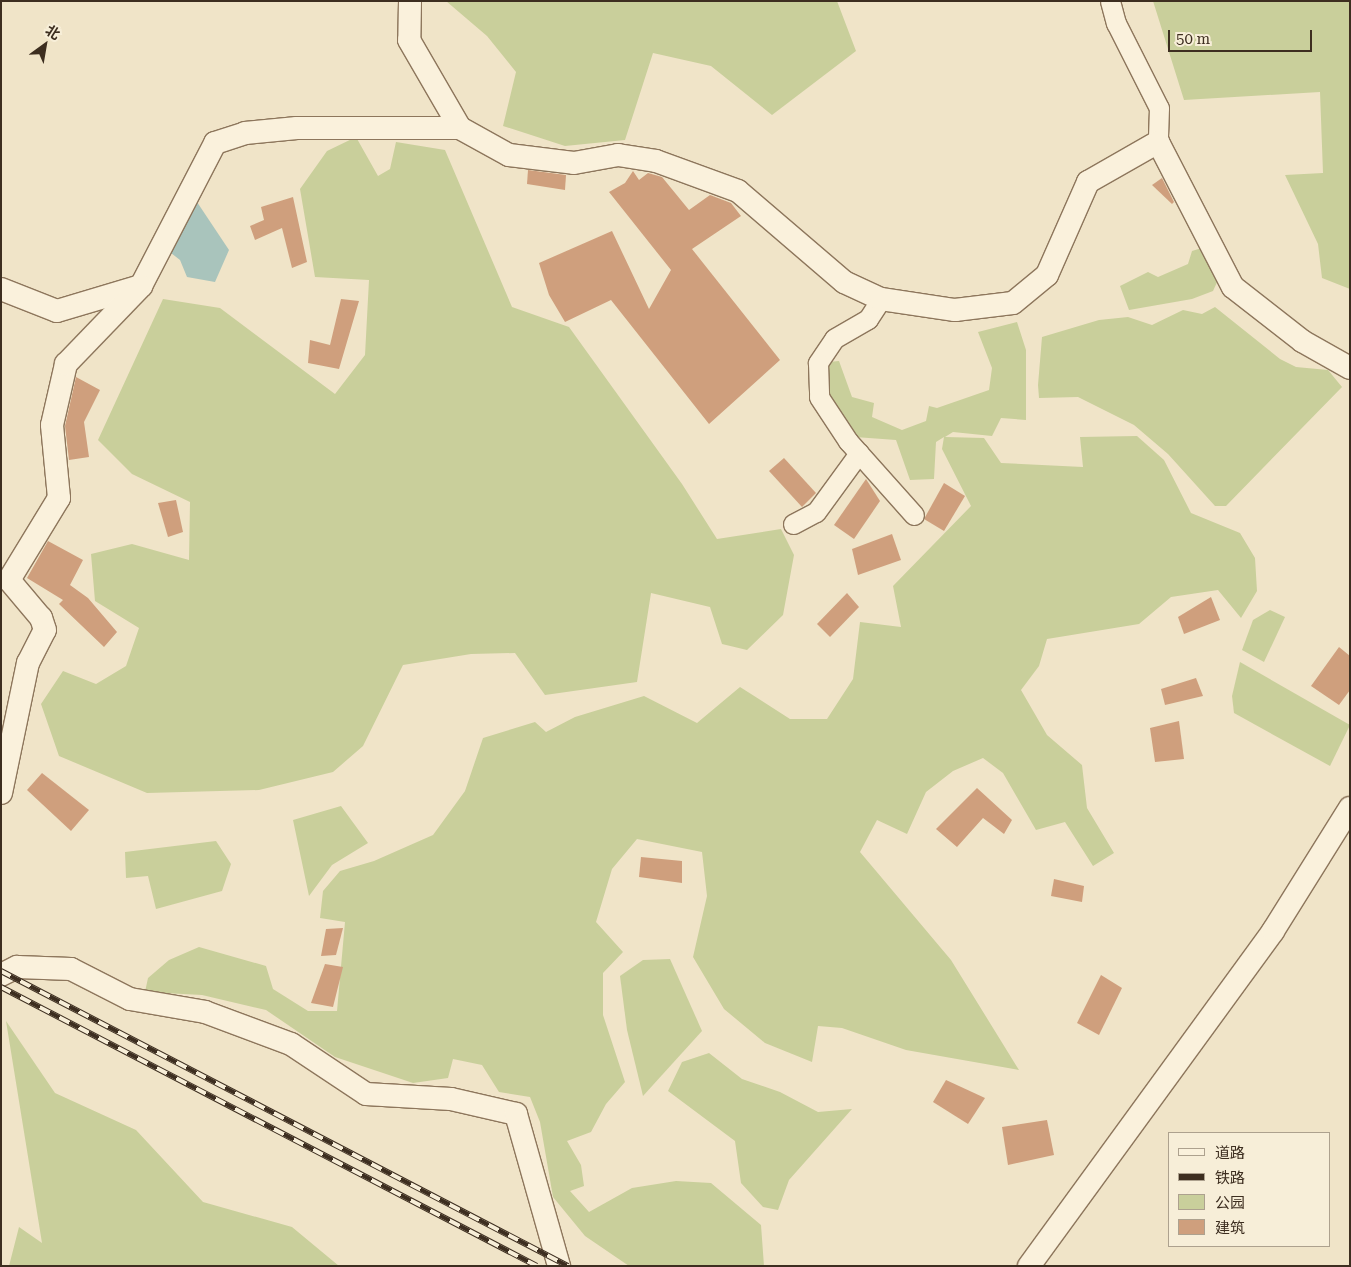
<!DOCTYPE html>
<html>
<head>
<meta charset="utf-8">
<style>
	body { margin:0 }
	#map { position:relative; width:1351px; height:1267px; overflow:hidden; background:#f0e4c8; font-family:"Roboto Serif","Noto Sans SC",serif }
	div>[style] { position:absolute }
	.green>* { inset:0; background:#c9cf9b }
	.water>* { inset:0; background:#a9c4bc }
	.building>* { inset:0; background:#cf9f7d }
	.roads { filter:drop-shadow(1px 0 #8d765c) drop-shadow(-1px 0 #8d765c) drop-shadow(0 1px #8d765c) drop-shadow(0 -1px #8d765c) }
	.minor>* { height:19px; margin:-9.5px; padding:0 9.5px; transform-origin:9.5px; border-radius:9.5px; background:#faf1dc }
	.tertiary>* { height:22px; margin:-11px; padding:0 11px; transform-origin:11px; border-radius:11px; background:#faf1dc }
	.rail>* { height:5.5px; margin-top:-2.75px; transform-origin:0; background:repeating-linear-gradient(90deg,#f7eed8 0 11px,#3d2e20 0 22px); box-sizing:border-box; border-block:1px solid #3d2e20 }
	span { translate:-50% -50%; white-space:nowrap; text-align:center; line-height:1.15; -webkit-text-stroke:4.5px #f7eed8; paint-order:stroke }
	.frame { position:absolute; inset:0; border:2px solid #3d2e20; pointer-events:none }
	.legend { position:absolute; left:1168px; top:1132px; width:162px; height:115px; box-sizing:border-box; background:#f7eed8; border:1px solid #ada18e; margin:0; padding:6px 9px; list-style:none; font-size:15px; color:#3d2e20 }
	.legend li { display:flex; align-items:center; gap:10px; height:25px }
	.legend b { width:25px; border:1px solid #ada18e }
	.north { position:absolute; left:20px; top:20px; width:50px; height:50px; -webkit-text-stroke:4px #f7eed8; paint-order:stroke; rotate:32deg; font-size:14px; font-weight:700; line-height:20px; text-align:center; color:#3d2e20 }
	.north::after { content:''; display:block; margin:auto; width:18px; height:22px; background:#3d2e20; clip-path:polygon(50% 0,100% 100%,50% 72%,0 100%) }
	.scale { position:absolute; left:1168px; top:30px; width:144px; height:22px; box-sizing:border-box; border:2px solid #3d2e20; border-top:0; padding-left:6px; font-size:15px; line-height:18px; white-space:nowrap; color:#3d2e20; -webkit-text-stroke:4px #f7eed8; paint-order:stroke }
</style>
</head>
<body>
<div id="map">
	<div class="green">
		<i style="clip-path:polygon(446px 1px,837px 1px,856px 51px,772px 115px,711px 66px,653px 53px,625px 140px,565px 146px,503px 126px,516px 72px,487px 36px)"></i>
		<i style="clip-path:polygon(1153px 1px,1350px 1px,1350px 289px,1322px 278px,1318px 244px,1285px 175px,1323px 173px,1320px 92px,1184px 100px)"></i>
		<i style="clip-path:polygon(356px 137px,378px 176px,390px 169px,396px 142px,445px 150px,512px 307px,569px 327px,682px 484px,717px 539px,781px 529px,794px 555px,783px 615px,747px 650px,722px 644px,710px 607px,651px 593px,637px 682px,545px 695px,515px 653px,471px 654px,403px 665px,363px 746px,333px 772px,259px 790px,147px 793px,59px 756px,41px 704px,63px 671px,96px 684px,126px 666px,139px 628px,95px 601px,91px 554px,132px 544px,189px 560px,190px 502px,132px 474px,98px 440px,163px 299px,220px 308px,335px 394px,365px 355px,369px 280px,315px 277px,300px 189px,327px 151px)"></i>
		<i style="clip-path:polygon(1208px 246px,1219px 278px,1213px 291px,1192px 299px,1129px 310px,1120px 286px,1148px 272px,1158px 277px,1188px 264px,1192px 251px)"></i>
		<i style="clip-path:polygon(1215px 307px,1280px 359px,1296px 367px,1328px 370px,1342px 387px,1226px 506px,1215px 506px,1168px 454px,1134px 425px,1078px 397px,1039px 398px,1038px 385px,1042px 337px,1099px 320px,1128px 317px,1152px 325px,1183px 310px,1202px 314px)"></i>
		<i style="clip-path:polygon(1017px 322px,1026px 350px,1026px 420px,1001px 418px,992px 436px,953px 432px,945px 437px,984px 438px,1001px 463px,1083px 467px,1080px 437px,1137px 436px,1164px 460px,1191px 513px,1240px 533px,1255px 558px,1257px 591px,1241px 618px,1218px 590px,1171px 597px,1139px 624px,1047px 639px,1039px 666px,1021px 690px,1047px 735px,1082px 765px,1087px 808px,1114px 853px,1093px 866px,1065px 822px,1036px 830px,1003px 773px,983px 758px,953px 771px,926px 792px,907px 834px,877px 820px,860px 852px,951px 960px,1019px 1070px,906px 1050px,842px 1028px,818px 1026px,812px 1062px,765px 1043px,724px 1009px,693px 957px,707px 896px,702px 852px,637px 839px,612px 869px,596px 922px,623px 952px,603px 973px,603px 1015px,625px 1082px,606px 1104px,591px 1132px,567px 1141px,581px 1165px,584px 1186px,570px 1191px,589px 1212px,632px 1188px,676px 1181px,711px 1183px,761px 1225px,764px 1266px,629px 1266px,585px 1236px,553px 1197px,540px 1122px,530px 1097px,499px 1092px,482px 1065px,453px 1059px,448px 1078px,413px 1083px,335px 1057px,266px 1010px,202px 995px,145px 992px,148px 978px,169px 960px,199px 947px,266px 966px,273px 989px,308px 1011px,337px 1011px,345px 922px,320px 918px,323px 891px,340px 871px,374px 861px,433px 835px,465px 791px,483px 738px,535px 722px,546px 732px,575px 717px,644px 696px,697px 723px,740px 687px,790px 719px,827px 719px,853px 679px,860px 622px,901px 627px,893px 586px,971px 506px,942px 449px,944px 437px,936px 442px,934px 479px,910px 480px,896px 440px,855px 437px,819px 397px,818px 363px,839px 361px,852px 397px,874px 403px,872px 417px,902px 430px,926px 421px,929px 406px,937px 408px,989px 390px,992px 368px,978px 332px)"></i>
		<i style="clip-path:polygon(1270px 610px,1285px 617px,1264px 662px,1242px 650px,1253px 620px)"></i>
		<i style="clip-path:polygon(1240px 662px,1350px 725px,1330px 766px,1234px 713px,1232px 696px)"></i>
		<i style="clip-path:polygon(341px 806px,368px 843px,332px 865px,309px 896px,293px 820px)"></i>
		<i style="clip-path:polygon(216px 841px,231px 864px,222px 891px,156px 909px,148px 876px,126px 878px,125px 852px)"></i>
		<i style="clip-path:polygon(670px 959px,702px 1031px,643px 1096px,627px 1030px,620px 976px,643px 960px)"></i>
		<i style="clip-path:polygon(6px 1021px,55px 1093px,136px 1130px,203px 1202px,292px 1227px,339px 1266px,9px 1266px,19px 1227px,42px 1243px)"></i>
		<i style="clip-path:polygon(709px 1053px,742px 1079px,780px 1092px,818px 1112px,852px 1109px,789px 1180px,778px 1210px,763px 1207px,741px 1183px,735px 1141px,668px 1091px,682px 1062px)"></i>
	</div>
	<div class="water">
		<i style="clip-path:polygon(195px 199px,229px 250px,215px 282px,187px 277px,180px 260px,171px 253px)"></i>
	</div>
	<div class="building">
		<i style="clip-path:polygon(528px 170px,566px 175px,565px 190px,527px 184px)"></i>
		<i style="clip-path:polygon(633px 171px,639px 180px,648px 173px,662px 177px,689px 210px,710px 195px,731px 203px,741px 216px,692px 249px,780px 360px,709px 424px,611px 300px,565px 322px,549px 295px,539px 263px,612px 231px,649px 309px,671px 270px,609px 192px,625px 183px)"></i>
		<i style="clip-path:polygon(1162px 178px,1174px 202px,1172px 204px,1152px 185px)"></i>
		<i style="clip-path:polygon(293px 197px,307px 262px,292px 268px,282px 228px,255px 240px,250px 226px,264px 220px,261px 207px)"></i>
		<i style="clip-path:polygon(341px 299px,359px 301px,339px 369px,308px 363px,310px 340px,330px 345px)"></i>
		<i style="clip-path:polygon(76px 377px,100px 390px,84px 422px,89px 457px,69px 460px,65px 426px)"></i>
		<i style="clip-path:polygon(784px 458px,816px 493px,802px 507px,769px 471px)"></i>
		<i style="clip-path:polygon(866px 479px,880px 501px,854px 539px,834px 525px)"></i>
		<i style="clip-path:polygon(944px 483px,965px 496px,944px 531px,924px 519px)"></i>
		<i style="clip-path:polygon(176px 500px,183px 532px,168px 537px,158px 503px)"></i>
		<i style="clip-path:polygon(892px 534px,901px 560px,858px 575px,852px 549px)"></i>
		<i style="clip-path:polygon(48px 541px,83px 560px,70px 585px,88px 598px,117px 632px,104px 647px,59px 604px,63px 600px,27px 578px)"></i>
		<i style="clip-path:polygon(847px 593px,859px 607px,830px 637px,817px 624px)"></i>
		<i style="clip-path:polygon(1211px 597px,1220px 620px,1184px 634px,1178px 617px)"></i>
		<i style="clip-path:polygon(1339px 647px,1350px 656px,1350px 690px,1339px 705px,1311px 686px)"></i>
		<i style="clip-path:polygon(1196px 678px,1203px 696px,1165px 705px,1161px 689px)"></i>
		<i style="clip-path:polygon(1179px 721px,1184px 759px,1155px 762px,1150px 728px)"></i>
		<i style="clip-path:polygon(42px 773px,89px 810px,71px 831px,27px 790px)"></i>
		<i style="clip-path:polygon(977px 788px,1012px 820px,1004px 834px,983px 818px,957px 847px,936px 829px)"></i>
		<i style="clip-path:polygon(641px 857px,682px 861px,682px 883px,639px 877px)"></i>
		<i style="clip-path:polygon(1054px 879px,1084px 886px,1082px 902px,1051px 896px)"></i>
		<i style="clip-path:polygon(343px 928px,336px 955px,321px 956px,326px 929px)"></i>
		<i style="clip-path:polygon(325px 964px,343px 967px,333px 1007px,311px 1003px)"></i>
		<i style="clip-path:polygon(1101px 975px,1122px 988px,1099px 1035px,1077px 1023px)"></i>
		<i style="clip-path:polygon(946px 1080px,985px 1098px,968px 1124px,933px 1102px)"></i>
		<i style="clip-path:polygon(1047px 1120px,1054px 1155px,1008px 1165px,1002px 1127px)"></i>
	</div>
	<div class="roads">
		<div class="minor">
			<i style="left:1110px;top:1px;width:23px;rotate:75deg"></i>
			<i style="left:1116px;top:23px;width:95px;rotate:63.2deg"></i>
			<i style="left:1159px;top:108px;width:34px;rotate:92deg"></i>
			<i style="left:881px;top:299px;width:24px;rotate:123deg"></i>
			<i style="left:868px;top:319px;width:39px;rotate:150deg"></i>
			<i style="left:834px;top:339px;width:29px;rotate:124deg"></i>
			<i style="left:818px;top:363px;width:34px;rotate:88deg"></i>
			<i style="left:819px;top:397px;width:53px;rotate:56.6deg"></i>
			<i style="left:848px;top:441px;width:99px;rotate:48.3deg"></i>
			<i style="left:793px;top:524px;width:26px;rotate:-28deg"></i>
			<i style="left:816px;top:512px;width:73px;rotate:-53.9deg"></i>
		</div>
		<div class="tertiary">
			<i style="left:410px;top:1px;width:39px;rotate:91deg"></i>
			<i style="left:409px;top:40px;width:102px;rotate:59.9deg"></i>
			<i style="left:460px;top:128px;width:56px;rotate:28.9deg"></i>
			<i style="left:509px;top:155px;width:65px;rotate:7deg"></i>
			<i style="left:574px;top:163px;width:45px;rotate:-10.3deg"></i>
			<i style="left:618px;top:155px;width:38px;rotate:9deg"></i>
			<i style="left:656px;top:161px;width:87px;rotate:20.1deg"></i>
			<i style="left:738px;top:191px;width:140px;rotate:40.6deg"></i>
			<i style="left:844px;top:282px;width:41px;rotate:24.7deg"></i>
			<i style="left:881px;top:299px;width:75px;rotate:8.5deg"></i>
			<i style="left:955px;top:310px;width:58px;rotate:-6.9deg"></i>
			<i style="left:1013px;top:303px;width:44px;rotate:-39.5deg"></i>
			<i style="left:1047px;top:275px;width:102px;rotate:-66.2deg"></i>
			<i style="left:1088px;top:182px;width:81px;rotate:-29.7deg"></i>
			<i style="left:1158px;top:142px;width:163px;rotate:62.7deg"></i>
			<i style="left:1233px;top:287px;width:88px;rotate:38deg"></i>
			<i style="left:1302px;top:341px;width:55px;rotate:29.4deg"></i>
			<i style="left:1px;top:289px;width:60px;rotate:21.4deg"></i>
			<i style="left:57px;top:311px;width:88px;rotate:-16.6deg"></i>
			<i style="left:141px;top:286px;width:161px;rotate:-62.6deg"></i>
			<i style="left:215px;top:143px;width:32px;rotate:-18deg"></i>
			<i style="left:245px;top:133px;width:52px;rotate:-5.5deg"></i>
			<i style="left:297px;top:128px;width:163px"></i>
			<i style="left:1px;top:793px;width:133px;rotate:-78.3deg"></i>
			<i style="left:28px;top:663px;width:37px;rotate:-63deg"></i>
			<i style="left:45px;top:630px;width:13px;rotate:-108deg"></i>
			<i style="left:41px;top:618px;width:50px;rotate:-130.1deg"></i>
			<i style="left:9px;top:580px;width:96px;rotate:-58.6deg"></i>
			<i style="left:59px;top:498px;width:73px;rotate:-95.5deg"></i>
			<i style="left:52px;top:425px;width:63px;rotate:-77.1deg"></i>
			<i style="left:66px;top:364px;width:108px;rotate:-46.1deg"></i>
			<i style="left:1px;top:975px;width:18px;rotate:-27deg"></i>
			<i style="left:17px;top:967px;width:54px;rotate:2.1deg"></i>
			<i style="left:71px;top:969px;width:66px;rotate:27deg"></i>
			<i style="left:130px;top:999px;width:76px;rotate:9.8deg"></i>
			<i style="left:205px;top:1012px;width:92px;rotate:20.4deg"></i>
			<i style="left:291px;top:1044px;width:90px;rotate:33.7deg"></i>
			<i style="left:366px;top:1094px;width:85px;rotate:3.4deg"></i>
			<i style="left:451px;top:1099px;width:67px;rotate:13deg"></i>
			<i style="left:516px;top:1114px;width:158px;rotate:74.2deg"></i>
			<i style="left:1029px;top:1266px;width:414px;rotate:-53.9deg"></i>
			<i style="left:1273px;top:931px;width:145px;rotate:-58deg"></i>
		</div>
	</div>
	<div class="rail">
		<i style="left:1px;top:971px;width:639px;rotate:27.49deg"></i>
		<i style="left:1px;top:987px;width:604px;rotate:27.5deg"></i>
	</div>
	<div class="frame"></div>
	<ul class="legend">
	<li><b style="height:6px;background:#faf1dc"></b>道路</li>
	<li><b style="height:6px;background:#3d2e20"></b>铁路</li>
	<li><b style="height:14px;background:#c9cf9b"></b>公园</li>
	<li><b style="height:14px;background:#cf9f7d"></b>建筑</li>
	</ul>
	<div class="north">北</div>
	<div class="scale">50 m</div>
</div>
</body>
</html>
